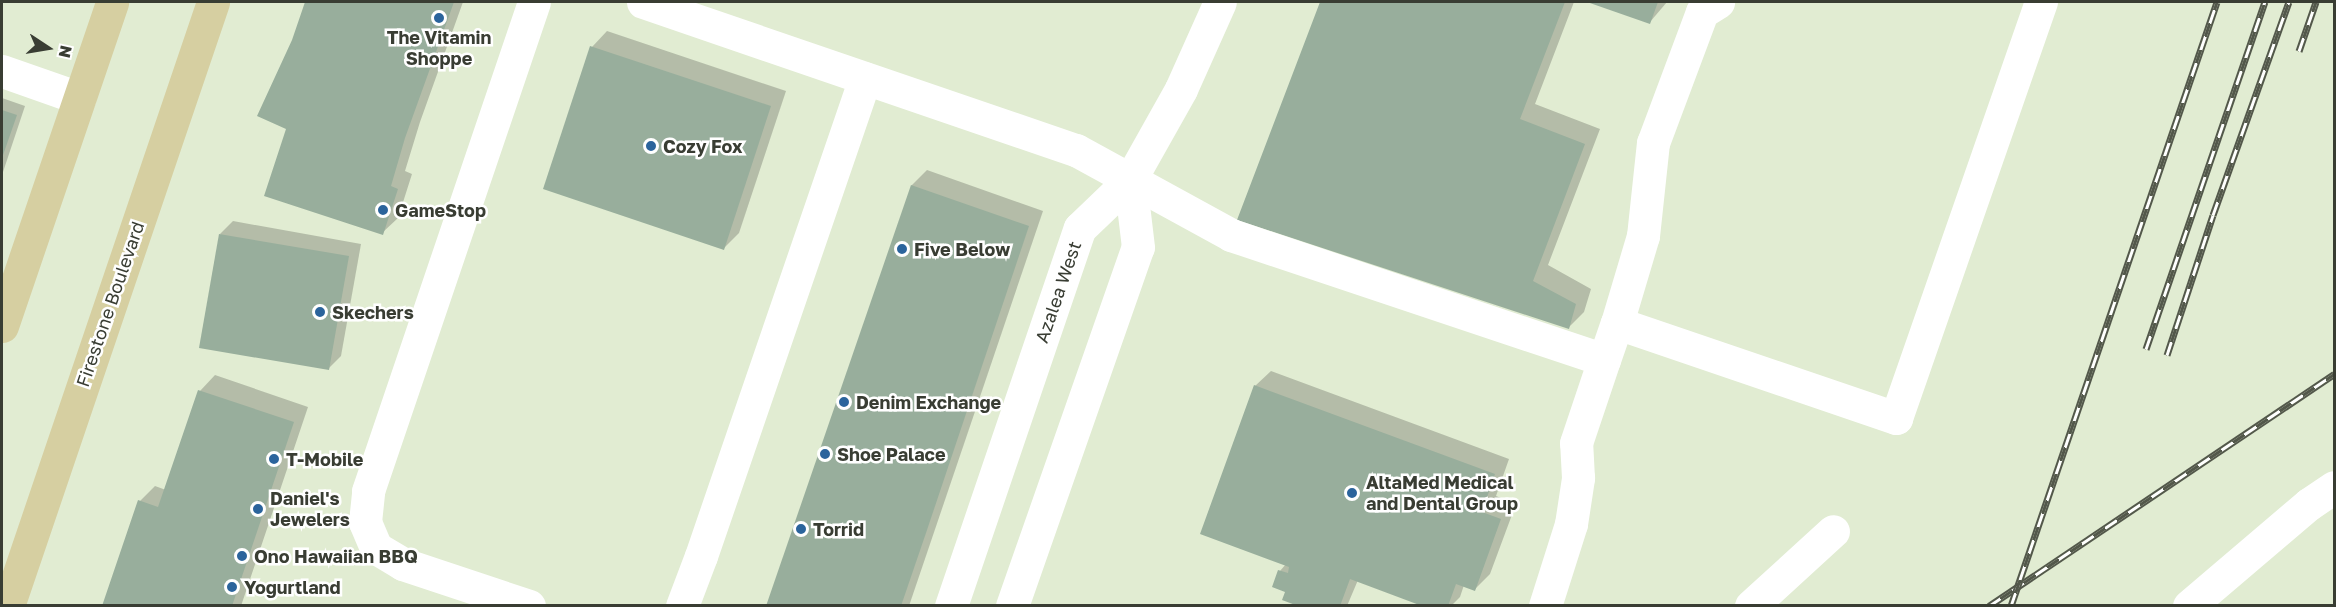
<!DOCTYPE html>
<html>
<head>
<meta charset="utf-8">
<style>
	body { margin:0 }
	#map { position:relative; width:2336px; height:607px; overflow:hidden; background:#e1ecd2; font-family:"Golos Text",sans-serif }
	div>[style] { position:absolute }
	.shadow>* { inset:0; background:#0003 }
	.building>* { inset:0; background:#98ae9c }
	.minor>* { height:33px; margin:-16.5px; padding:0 16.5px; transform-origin:16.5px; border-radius:16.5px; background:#fff }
	.major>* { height:33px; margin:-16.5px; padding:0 16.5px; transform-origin:16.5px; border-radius:16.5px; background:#d6cfa1 }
	.rail>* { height:7px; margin-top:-3.5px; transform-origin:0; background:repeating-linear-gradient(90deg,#fff 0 14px,#53584b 0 28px); box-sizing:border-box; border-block:2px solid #53584b }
	.dots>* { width:16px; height:16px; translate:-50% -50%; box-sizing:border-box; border:3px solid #fff; border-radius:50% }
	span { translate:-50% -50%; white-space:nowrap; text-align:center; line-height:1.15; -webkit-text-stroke:5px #fff; paint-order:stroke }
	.poi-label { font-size:18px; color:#393d33; font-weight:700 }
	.left { translate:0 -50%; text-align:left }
	.street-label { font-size:18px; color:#393d33 }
	.frame { position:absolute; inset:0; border:3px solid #393d33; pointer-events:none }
	.north { position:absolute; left:18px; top:18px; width:60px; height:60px; -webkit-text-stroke:4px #fff; paint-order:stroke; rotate:102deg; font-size:16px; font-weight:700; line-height:24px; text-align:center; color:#393d33 }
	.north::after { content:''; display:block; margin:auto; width:21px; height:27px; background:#393d33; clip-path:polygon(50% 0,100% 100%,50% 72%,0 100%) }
</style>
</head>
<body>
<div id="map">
	<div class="shadow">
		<i style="clip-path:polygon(306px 2px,463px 2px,420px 122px,405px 171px,412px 174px,398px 218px,382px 233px,288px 128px,294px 40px)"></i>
		<i style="clip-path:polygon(1322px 2px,1574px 2px,1535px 104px,1600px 129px,1548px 265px,1591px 289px,1584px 312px,1569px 327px,1238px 219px)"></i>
		<i style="clip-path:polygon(1590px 2px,1667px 2px,1650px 22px)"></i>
		<i style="clip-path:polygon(607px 31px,786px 91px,739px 233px,724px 248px,592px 47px)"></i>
		<i style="clip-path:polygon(2px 98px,25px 106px,2px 175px)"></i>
		<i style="clip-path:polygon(927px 170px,1043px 211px,909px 606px,768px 606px,912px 185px)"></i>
		<i style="clip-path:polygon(233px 221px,361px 244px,341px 356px,328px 369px,220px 234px)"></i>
		<i style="clip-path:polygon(1271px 371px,1509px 459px,1496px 496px,1516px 504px,1490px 574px,1475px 589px,1464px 585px,1460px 597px,1451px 606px,1426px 606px,1358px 580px,1347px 606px,1303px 606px,1287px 591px,1280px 571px,1286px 564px,1255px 386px)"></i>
		<i style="clip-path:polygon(215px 375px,308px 407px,241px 606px,104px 606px,140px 501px,155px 486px,166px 490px,200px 391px)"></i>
	</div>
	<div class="building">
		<i style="clip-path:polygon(305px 2px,454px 2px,405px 138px,391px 186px,398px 189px,383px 235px,264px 196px,286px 129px,257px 116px,292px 40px)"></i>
		<i style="clip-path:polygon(1320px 2px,1565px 2px,1520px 119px,1585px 144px,1533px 281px,1576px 304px,1569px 329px,1237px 220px)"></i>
		<i style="clip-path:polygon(1587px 2px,1658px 2px,1650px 24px)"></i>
		<i style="clip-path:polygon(590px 46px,771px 106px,724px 250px,543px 189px)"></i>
		<i style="clip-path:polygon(2px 110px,17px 115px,2px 158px)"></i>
		<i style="clip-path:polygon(911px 185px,1029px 226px,927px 530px,901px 606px,766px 606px)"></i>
		<i style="clip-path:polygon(219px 234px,349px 256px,329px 370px,199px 348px)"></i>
		<i style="clip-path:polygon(1254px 385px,1495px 474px,1482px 512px,1501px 519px,1475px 591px,1456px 584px,1448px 606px,1422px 606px,1350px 579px,1340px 606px,1298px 606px,1282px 600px,1285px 592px,1272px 587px,1278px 570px,1288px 573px,1289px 567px,1200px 534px)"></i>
		<i style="clip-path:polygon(198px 390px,294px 422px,232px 606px,102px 606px,138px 500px,158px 507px)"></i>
	</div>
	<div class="minor">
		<i style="left:643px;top:2px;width:458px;rotate:18.9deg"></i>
		<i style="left:1076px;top:150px;width:177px;rotate:28.7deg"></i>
		<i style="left:1231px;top:235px;width:393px;rotate:18.5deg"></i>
		<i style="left:1604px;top:360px;width:39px;rotate:-71deg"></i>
		<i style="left:1617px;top:323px;width:295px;rotate:18.8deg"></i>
		<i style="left:1896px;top:418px;width:441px;rotate:-70.8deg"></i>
		<i style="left:2px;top:71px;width:82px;rotate:19.3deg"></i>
		<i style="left:1617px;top:323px;width:91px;rotate:-73.4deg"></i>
		<i style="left:1643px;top:236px;width:94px;rotate:-83.9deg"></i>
		<i style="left:1653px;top:143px;width:140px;rotate:-69.5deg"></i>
		<i style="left:1702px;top:12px;width:19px;rotate:-32deg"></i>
		<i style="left:529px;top:606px;width:133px;rotate:-161.6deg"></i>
		<i style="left:403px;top:564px;width:31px;rotate:-149deg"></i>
		<i style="left:376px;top:548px;width:28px;rotate:-113deg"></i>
		<i style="left:365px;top:522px;width:31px;rotate:-84deg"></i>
		<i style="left:368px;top:491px;width:516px;rotate:-71.25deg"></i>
		<i style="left:682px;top:606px;width:53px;rotate:-69.2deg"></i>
		<i style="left:701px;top:556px;width:505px;rotate:-71.06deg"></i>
		<i style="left:951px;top:606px;width:399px;rotate:-71.2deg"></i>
		<i style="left:1080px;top:228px;width:69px;rotate:-43.8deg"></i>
		<i style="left:1130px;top:180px;width:104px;rotate:-60.7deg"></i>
		<i style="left:1181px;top:89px;width:95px;rotate:-65.9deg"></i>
		<i style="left:1012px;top:606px;width:380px;rotate:-70.7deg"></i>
		<i style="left:1138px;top:247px;width:67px;rotate:-96.8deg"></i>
		<i style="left:1545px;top:606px;width:86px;rotate:-72.4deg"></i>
		<i style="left:1571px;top:524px;width:47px;rotate:-81.3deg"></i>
		<i style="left:1578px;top:478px;width:35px;rotate:-93deg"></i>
		<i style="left:1576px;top:443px;width:88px;rotate:-71.4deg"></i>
		<i style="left:1751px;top:606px;width:111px;rotate:-42.4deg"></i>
		<i style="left:2189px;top:606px;width:157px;rotate:-40.4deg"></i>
		<i style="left:2309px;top:504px;width:30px;rotate:-34deg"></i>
	</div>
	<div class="major">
		<i style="left:2px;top:326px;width:342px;rotate:-71.2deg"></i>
		<i style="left:8px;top:606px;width:638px;rotate:-71.25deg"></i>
	</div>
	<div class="rail">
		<i style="left:2299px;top:51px;width:52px;rotate:-70.9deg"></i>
		<i style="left:2146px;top:349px;width:367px;rotate:-71.1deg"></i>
		<i style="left:2167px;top:355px;width:147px;rotate:-71.8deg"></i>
		<i style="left:2213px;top:215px;width:226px;rotate:-70.4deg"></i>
		<i style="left:1989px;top:606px;width:416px;rotate:-33.9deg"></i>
		<i style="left:2011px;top:606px;width:638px;rotate:-71.17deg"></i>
	</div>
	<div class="dots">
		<i style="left:439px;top:18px;background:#2b649c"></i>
		<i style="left:651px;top:146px;background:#2b649c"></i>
		<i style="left:383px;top:210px;background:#2b649c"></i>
		<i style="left:902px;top:249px;background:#2b649c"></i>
		<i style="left:320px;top:312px;background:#2b649c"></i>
		<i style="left:844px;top:402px;background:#2b649c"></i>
		<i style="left:825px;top:454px;background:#2b649c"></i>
		<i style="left:274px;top:459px;background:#2b649c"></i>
		<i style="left:1352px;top:493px;background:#2b649c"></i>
		<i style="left:258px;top:509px;background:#2b649c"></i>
		<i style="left:801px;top:529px;background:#2b649c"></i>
		<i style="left:242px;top:556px;background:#2b649c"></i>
		<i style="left:232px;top:587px;background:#2b649c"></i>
	</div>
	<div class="poi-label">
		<span style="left:439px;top:48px">The Vitamin<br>Shoppe</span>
		<span class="left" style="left:663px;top:146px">Cozy Fox</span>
		<span class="left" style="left:395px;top:210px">GameStop</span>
		<span class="left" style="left:914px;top:249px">Five Below</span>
		<span class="left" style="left:332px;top:312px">Skechers</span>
		<span class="left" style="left:856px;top:402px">Denim Exchange</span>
		<span class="left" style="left:837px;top:454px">Shoe Palace</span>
		<span class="left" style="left:286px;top:459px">T-Mobile</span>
		<span class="left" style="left:1366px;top:493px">AltaMed Medical<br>and Dental Group</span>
		<span class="left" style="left:270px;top:509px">Daniel's<br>Jewelers</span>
		<span class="left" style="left:813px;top:529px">Torrid</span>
		<span class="left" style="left:254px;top:556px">Ono Hawaiian BBQ</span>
		<span class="left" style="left:244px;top:587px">Yogurtland</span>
	</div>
	<div class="street-label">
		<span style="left:1058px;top:292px;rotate:-71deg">Azalea West</span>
		<span style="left:110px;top:304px;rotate:-71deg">Firestone Boulevard</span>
	</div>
	<div class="frame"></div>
	<div class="north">N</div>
</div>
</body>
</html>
